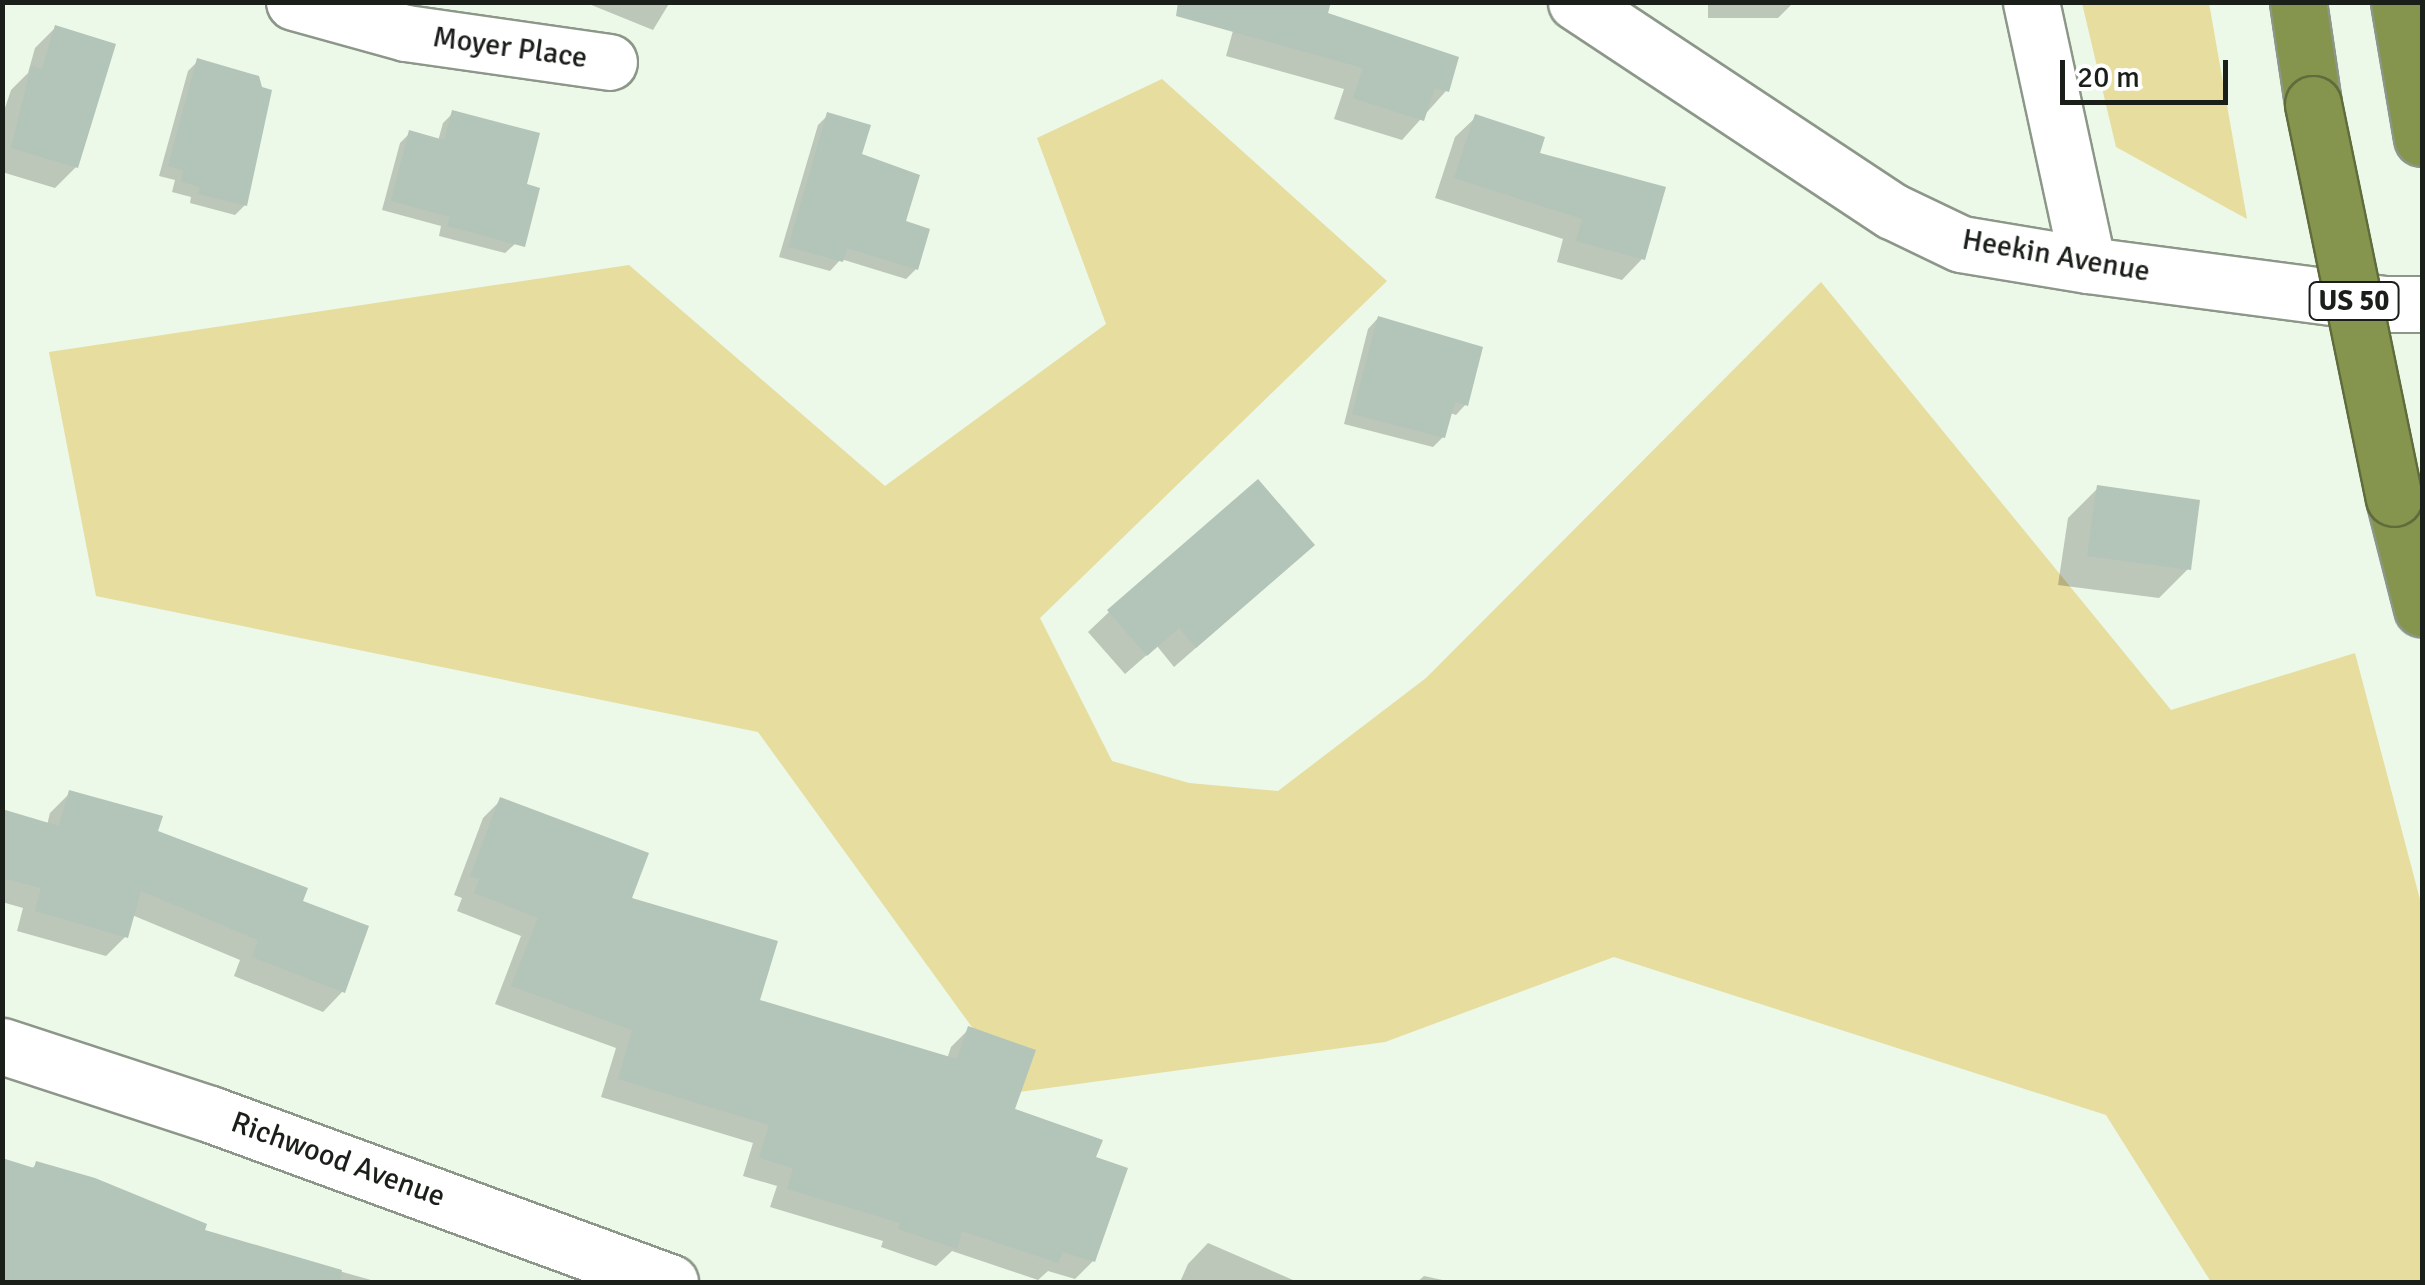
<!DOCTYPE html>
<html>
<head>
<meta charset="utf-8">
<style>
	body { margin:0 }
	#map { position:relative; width:2425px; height:1285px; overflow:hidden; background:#ecf8e8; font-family:Signika,sans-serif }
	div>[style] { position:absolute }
	.green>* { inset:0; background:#e6dd9f }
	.shadow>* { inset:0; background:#0003 }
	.building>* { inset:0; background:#b3c4b9 }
	.roads { filter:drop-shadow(2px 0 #8c9789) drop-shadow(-2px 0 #8c9789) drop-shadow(0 2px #8c9789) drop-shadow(0 -2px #8c9789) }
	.minor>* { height:55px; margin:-27.5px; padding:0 27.5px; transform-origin:27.5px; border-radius:27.5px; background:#fff }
	.highway>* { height:55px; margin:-27.5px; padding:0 27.5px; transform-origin:27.5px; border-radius:27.5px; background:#85954e }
	.bridges { filter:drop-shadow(2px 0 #606c3c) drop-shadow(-2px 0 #606c3c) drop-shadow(0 2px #606c3c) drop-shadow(0 -2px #606c3c) }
	.highway-bridge>* { height:55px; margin:-27.5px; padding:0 27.5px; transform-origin:27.5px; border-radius:27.5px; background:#85954e }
	span { translate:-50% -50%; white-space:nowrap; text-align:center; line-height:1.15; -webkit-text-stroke:8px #fff; paint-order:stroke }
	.shield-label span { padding:2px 8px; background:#fff; border:2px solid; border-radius:8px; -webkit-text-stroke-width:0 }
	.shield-label { font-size:28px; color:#1b1f1a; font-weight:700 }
	.street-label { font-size:30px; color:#1b1f1a }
	.frame { position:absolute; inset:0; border:5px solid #1b1f1a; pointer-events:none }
	.scale { position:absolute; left:2060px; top:60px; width:168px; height:45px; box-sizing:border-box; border:5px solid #1b1f1a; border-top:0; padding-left:12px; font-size:30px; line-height:35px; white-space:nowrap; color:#1b1f1a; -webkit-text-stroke:8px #fff; paint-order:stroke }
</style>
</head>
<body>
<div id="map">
	<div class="green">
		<i style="clip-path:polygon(2082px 3px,2209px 3px,2247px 219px,2116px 147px)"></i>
		<i style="clip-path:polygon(1162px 79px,1387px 281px,1040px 618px,1112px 761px,1189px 783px,1278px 791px,1426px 678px,1821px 282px,2171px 710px,2355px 653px,2422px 907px,2422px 1282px,2211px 1282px,2106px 1115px,1614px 957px,1385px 1042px,1019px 1092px,758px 732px,96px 596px,49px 352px,629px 265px,885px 486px,1106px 324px,1037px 138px)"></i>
	</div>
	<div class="shadow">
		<i style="clip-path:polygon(584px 2px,670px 2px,653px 30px)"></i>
		<i style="clip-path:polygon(1241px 2px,1325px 15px,1446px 91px,1402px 140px,1334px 119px,1344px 89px,1226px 56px)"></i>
		<i style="clip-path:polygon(1708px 2px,1794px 2px,1778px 18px,1708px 18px)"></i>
		<i style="clip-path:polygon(55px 28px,76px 167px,55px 188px,2px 172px,2px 117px,11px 90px,28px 73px,35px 48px)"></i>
		<i style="clip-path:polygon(198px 61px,245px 205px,235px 215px,190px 203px,191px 197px,172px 192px,175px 180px,159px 176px,188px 71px)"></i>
		<i style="clip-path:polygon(453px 113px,515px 244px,505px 253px,439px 236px,441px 226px,382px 210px,400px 143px,410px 133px,438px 141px,443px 123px)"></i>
		<i style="clip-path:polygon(828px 115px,903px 223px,916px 269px,906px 279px,841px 259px,830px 271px,779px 257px,818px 125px)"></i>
		<i style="clip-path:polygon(1476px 117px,1537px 155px,1642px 259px,1622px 280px,1557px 262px,1563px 239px,1435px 198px,1455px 137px)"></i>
		<i style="clip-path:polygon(1378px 318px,1466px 404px,1456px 415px,1450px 413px,1443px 437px,1433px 447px,1344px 424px,1368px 329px)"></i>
		<i style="clip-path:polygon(2098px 488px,2188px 569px,2159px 598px,2058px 585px,2068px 518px)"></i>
		<i style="clip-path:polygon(1291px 565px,1174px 667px,1157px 646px,1125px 674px,1088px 632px,1109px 612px)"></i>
		<i style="clip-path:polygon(70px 793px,300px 902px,366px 928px,342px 992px,323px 1012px,234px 976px,240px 960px,132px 915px,126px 936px,106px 956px,17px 931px,23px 908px,2px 902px,2px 811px,47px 825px,50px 813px)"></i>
		<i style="clip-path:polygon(501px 800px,757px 1001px,947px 1059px,951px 1047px,969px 1029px,1012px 1111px,1093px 1158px,1093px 1261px,1075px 1279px,1048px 1271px,1038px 1280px,952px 1251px,936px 1266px,881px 1247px,883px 1241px,770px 1207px,777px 1186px,743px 1176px,753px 1143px,601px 1097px,616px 1048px,495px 1004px,521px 936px,457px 911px,462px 898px,454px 895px,483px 818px)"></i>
		<i style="clip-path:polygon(2px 1161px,31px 1169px,37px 1164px,201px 1232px,378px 1282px,2px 1282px)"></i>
		<i style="clip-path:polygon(1208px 1243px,1293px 1280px,1292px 1282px,1180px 1282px,1188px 1264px)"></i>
		<i style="clip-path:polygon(1424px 1276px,1452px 1282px,1417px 1282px)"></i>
	</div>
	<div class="building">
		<i style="clip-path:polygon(1178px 2px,1331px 2px,1328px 13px,1459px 57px,1449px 92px,1435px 88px,1424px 121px,1353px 98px,1363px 68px,1176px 16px)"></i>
		<i style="clip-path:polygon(55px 25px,116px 44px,78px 168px,11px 148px,31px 66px,42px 69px)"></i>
		<i style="clip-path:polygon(197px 58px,259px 76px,262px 87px,272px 90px,247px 206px,198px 194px,200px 187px,181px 182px,183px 170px,168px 166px)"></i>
		<i style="clip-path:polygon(452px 110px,540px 133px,527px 184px,540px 188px,525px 247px,447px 226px,450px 217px,391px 201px,409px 130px,444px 140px)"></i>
		<i style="clip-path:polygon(827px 112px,871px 125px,862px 154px,920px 175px,906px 221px,930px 229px,918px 270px,847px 248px,843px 262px,788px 247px)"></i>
		<i style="clip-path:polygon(1475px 114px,1545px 137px,1540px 153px,1666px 187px,1645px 260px,1576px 241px,1582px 219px,1454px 178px)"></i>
		<i style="clip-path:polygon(1378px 316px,1483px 347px,1468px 406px,1455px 402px,1445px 438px,1352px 414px)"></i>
		<i style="clip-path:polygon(1258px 479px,1315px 545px,1196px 648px,1179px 628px,1147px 656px,1107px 610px)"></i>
		<i style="clip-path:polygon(2097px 485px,2200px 500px,2191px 570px,2087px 556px)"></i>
		<i style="clip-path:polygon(69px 790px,163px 816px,158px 831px,308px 888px,303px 901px,369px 926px,345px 993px,252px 957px,258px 940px,141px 891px,128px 938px,35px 911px,41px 888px,2px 878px,2px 809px,59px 826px)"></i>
		<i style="clip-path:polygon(500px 797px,649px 853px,632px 898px,778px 941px,760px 1000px,957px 1059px,968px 1026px,1036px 1050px,1015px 1109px,1103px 1140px,1096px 1157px,1128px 1168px,1095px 1262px,1063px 1252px,1058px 1263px,962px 1231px,957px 1249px,898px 1229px,900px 1223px,787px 1189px,793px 1168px,759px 1158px,769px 1125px,618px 1079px,632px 1030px,511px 986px,538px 918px,474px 893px,479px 879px,470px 876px)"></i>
		<i style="clip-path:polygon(2px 1158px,34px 1168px,36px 1161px,95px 1178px,207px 1224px,205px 1230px,342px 1270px,340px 1282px,2px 1282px)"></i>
	</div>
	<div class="roads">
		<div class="minor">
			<i style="left:294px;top:2px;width:116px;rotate:15.5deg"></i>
			<i style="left:406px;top:33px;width:205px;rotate:8.1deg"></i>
			<i style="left:1576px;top:2px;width:379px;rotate:33.5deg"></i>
			<i style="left:1892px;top:211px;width:76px;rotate:25.6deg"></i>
			<i style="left:1961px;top:244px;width:129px;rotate:9.4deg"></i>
			<i style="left:2088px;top:265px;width:299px;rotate:7.5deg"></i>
			<i style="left:2384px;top:304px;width:38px"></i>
			<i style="left:2031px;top:2px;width:269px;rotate:77.8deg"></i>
			<i style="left:2px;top:1046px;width:219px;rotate:18.1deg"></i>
			<i style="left:210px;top:1114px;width:490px;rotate:20.1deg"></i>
		</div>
		<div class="highway">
			<i style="left:2298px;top:2px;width:103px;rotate:81.6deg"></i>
			<i style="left:2399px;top:2px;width:138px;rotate:80.4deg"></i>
			<i style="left:2394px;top:498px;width:114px;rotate:75.7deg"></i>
		</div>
	</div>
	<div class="bridges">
		<div class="highway-bridge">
			<i style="left:2313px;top:104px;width:402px;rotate:78.4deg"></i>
		</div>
	</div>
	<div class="shield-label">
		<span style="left:2354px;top:301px">US 50</span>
	</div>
	<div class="street-label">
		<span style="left:510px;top:48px;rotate:8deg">Moyer Place</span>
		<span style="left:2056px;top:256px;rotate:10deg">Heekin Avenue</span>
		<span style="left:338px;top:1160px;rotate:20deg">Richwood Avenue</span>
	</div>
	<div class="frame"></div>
	<div class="scale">20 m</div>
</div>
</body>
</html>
